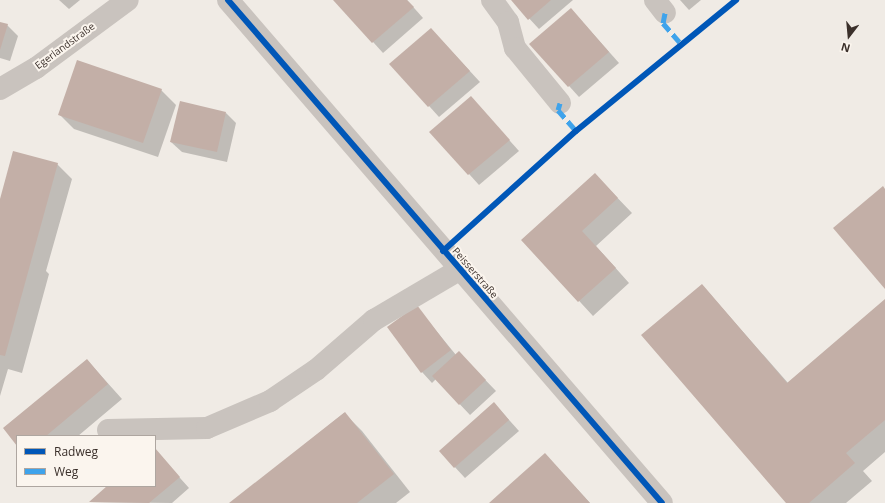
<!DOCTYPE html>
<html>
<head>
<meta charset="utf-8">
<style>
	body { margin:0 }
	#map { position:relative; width:885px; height:503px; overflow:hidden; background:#f0ebe5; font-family:"Open Sans",sans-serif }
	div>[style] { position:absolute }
	.shadow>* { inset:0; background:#0003 }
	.building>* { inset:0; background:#c3afa7 }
	.minor>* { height:22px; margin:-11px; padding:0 11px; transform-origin:11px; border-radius:11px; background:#c9c3be }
	.quiet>* { height:5px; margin-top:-2.5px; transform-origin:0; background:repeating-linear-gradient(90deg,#3fa3eb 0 10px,transparent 0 15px) }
	.cycleway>* { height:6px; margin:-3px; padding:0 3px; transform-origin:3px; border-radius:3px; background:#0057b8 }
	span { translate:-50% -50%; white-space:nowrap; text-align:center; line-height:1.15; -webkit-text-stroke:4px #fbf5ee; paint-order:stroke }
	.street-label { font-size:10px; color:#3b302b }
	.legend { position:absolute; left:16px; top:435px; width:140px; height:52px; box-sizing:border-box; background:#fbf5ee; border:1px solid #aea6a0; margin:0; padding:5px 7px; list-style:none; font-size:12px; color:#3b302b }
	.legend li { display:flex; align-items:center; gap:8px; height:20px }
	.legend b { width:20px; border:1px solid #aea6a0 }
	.north { position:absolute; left:829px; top:16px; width:40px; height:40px; -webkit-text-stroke:3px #fbf5ee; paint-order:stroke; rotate:196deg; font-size:11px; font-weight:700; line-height:16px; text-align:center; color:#3b302b }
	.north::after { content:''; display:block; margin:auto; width:14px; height:18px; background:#3b302b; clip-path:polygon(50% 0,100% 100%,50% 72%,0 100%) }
</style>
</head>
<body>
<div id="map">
	<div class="shadow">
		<i style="clip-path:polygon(59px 0,80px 0,69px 9px)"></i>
		<i style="clip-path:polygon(335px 0,407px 0,423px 18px,383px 53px)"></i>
		<i style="clip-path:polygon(512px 0,573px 0,539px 29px)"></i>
		<i style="clip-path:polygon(680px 0,701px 0,689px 10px)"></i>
		<i style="clip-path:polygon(571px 9px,619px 63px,579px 97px,531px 44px)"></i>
		<i style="clip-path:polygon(0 23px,7px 25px,18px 36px,10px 61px,0 58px)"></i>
		<i style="clip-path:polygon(431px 29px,480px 82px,439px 117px,391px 64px)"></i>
		<i style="clip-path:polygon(161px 90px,176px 105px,158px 157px,74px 129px,59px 114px)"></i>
		<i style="clip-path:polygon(471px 97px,519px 151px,479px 185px,431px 132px)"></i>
		<i style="clip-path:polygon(226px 113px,236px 123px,227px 162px,182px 152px,171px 142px)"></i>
		<i style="clip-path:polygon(57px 164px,72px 179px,46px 271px,49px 274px,22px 373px,8px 369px,0 396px,0 203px)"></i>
		<i style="clip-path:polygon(609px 189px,632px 213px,596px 246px,629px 283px,593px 316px,523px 240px)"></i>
		<i style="clip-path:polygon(702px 285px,788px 383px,885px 300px,885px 452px,863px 471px,872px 481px,846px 503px,787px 503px)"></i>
		<i style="clip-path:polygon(416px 306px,456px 355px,469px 363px,496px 391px,470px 415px,436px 379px,432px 383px,422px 372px)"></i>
		<i style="clip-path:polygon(87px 360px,122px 399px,78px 436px,17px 436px,17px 444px,4px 428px)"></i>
		<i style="clip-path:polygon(494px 403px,519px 431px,465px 478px,440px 451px)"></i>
		<i style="clip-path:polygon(344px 413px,362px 431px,410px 492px,396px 503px,231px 503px)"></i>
		<i style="clip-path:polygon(155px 450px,189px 488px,172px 503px,90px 502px,109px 486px,155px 486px)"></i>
		<i style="clip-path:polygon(545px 454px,590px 503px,490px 503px)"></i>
	</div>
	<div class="building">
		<i style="clip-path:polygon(333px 0,407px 0,414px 7px,372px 43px)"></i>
		<i style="clip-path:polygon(511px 0,551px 0,528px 20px)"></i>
		<i style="clip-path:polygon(571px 8px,609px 52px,568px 87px,529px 44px)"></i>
		<i style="clip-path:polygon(0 22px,8px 24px,0 50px)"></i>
		<i style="clip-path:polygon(431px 28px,470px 71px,428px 107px,389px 64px)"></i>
		<i style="clip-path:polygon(77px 60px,162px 89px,143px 143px,58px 115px)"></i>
		<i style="clip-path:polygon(471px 96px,510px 140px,468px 175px,429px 132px)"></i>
		<i style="clip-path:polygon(180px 101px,226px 112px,217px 152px,170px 142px)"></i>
		<i style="clip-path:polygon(13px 151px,58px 163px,5px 356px,0 355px,0 199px)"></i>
		<i style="clip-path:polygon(595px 173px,618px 198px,582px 231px,616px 268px,578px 302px,521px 240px)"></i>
		<i style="clip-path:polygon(883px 186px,885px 189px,885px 289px,833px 228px)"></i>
		<i style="clip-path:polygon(702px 284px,787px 383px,885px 299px,885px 420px,846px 453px,855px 463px,809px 503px,786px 503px,641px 335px)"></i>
		<i style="clip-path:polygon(417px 305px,451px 350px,421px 373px,387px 327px)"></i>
		<i style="clip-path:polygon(459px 351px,486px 380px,459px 405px,432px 376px)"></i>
		<i style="clip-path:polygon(87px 359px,108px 384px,46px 436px,17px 436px,17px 446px,3px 428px)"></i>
		<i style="clip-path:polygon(494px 402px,509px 420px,454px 468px,439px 451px)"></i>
		<i style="clip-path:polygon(345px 412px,394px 474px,357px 503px,229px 503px)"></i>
		<i style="clip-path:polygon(155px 448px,180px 477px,149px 503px,89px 502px,107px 486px,155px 486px)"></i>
		<i style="clip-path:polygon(545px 453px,590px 503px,489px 503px)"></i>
	</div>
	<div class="minor">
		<i style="left:228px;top:0;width:664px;rotate:49.21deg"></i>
		<i style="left:492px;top:0;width:27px;rotate:54deg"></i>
		<i style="left:508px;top:22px;width:27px;rotate:75deg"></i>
		<i style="left:515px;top:48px;width:71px;rotate:50.7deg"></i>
		<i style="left:655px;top:0;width:16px;rotate:52deg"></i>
		<i style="left:0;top:89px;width:42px;rotate:-30.3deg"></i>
		<i style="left:36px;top:68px;width:114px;rotate:-36.5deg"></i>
		<i style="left:108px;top:430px;width:99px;rotate:-1.2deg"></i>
		<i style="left:207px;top:428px;width:69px;rotate:-23.2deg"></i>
		<i style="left:270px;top:401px;width:55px;rotate:-34deg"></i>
		<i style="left:316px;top:370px;width:77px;rotate:-40.8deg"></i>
		<i style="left:374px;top:320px;width:99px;rotate:-30.5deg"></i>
	</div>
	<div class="quiet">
		<i style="left:665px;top:13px;width:10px;rotate:101deg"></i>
		<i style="left:663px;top:23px;width:28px;rotate:49deg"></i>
		<i style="left:560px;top:103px;width:7px;rotate:106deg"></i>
		<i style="left:558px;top:110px;width:28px;rotate:49deg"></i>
	</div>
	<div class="cycleway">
		<i style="left:228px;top:0;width:664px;rotate:49.21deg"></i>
		<i style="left:443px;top:251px;width:179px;rotate:-42.1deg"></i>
		<i style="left:576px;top:131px;width:207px;rotate:-39.3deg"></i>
	</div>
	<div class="street-label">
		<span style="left:65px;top:46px;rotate:-36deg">Egerlandstraße</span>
		<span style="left:475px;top:273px;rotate:49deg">Peisserstraße</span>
	</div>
	<ul class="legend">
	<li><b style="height:5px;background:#0057b8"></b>Radweg</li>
	<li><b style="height:5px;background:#3fa3eb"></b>Weg</li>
	</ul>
	<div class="north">N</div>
</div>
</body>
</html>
